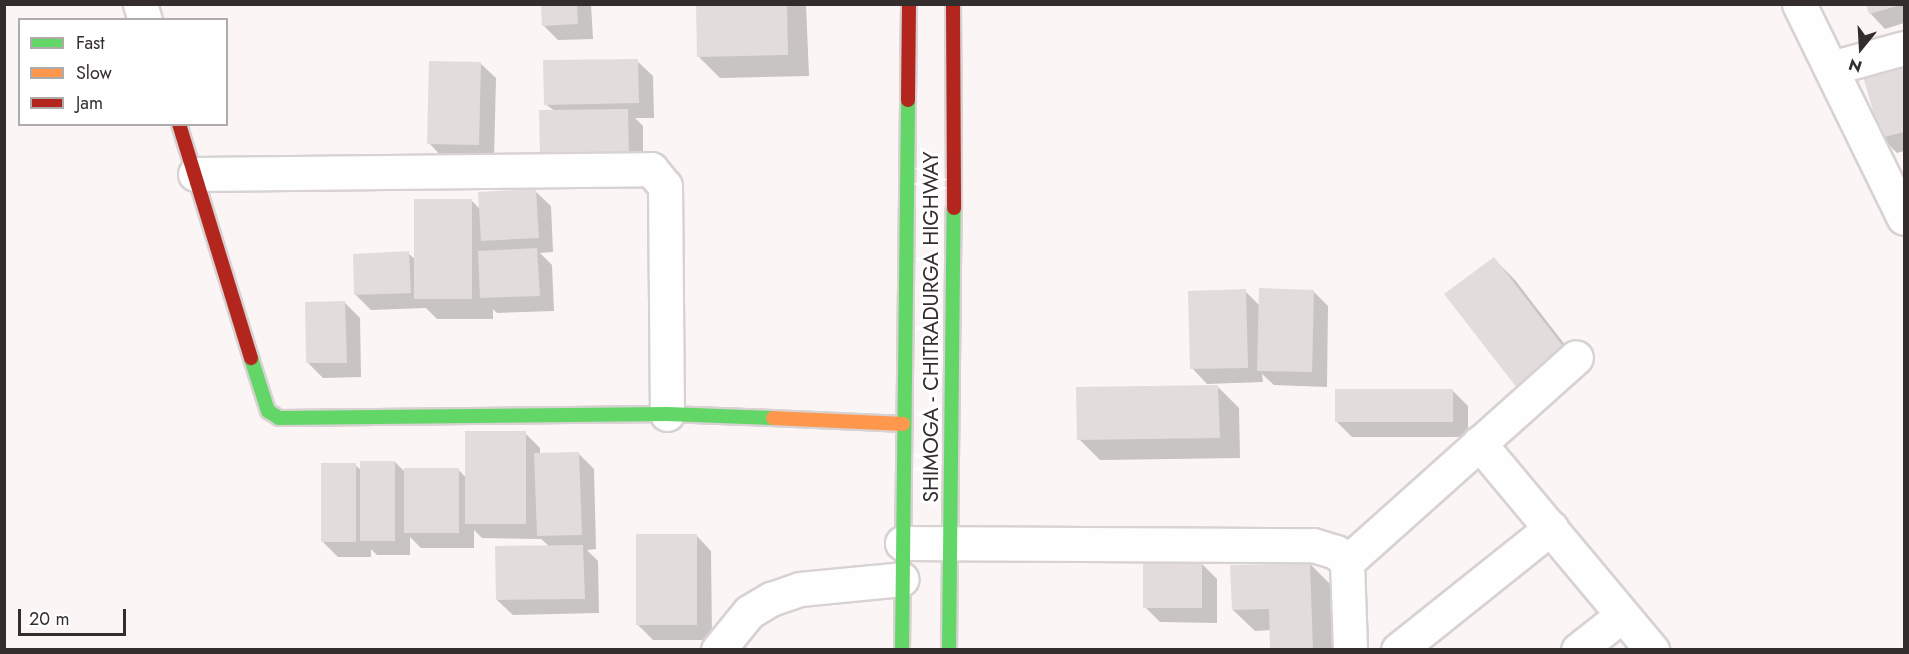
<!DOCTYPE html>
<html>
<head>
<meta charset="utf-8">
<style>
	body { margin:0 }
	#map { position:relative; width:1909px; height:654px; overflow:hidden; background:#fbf5f5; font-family:Jost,sans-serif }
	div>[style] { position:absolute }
	.shadow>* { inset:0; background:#0003 }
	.building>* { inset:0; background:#e2dcdc }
	.roads { filter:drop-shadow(2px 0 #d8d2d2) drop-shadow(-2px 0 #d8d2d2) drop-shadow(0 2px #d8d2d2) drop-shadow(0 -2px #d8d2d2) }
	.street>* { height:33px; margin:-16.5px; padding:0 16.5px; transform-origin:16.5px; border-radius:16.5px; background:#fefefe }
	.fast>* { height:14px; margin:-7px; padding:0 7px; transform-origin:7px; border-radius:7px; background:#63d668 }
	.slow>* { height:14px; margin:-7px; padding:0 7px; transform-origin:7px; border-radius:7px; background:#ff974d }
	.jam>* { height:14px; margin:-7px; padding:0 7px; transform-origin:7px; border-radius:7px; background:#b3261e }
	span { translate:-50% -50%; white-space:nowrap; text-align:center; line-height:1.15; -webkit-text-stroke:6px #fff; paint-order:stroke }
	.street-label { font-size:21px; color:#342d2d }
	.frame { position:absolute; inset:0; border:6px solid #342d2d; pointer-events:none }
	.legend { position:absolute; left:18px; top:18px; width:210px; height:108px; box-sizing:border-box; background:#fff; border:2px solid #aeabab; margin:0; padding:8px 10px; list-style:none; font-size:18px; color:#342d2d }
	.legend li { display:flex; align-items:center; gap:12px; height:30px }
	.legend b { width:30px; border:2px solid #aeabab }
	.north { position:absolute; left:1831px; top:18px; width:60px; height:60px; -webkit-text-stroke:4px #fff; paint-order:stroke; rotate:198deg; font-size:16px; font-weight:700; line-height:24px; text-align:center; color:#342d2d }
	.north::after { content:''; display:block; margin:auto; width:21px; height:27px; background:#342d2d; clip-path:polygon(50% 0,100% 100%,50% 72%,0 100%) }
	.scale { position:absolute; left:18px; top:609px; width:108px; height:27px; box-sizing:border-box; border:3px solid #342d2d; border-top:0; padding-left:8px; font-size:18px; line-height:21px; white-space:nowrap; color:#342d2d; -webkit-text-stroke:4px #fff; paint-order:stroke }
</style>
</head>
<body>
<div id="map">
	<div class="shadow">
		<i style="clip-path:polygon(542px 4px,591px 4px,593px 39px,558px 40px,543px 25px)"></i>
		<i style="clip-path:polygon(697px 4px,806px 4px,809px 76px,720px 78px,699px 57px)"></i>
		<i style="clip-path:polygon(1868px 4px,1904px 4px,1904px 23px,1885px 29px,1870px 13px)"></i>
		<i style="clip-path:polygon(1904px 55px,1904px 151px,1897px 153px,1882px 138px)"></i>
		<i style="clip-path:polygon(637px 61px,653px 76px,654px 118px,635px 118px,643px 126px,643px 172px,545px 104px)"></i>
		<i style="clip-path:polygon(480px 63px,496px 78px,494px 160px,444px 159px,429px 143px)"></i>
		<i style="clip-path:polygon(535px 191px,551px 206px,553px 252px,540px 253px,552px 265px,554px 311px,497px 313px,493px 309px,493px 319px,437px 319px,426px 308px,371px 310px,356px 295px,408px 253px,416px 260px,471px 200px,481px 210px)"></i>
		<i style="clip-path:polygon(1494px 259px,1515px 280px,1586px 372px,1539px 408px)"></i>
		<i style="clip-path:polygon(1245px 291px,1260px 306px,1313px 291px,1328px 306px,1327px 387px,1274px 385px,1262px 374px,1263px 382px,1207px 384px,1192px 368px)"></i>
		<i style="clip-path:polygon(345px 303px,360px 318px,361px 377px,323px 378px,308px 363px)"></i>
		<i style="clip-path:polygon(1218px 387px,1239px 408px,1240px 458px,1100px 460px,1079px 439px)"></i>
		<i style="clip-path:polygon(1453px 391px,1468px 406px,1468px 437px,1352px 437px,1337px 422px)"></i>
		<i style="clip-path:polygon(525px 433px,540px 448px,540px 455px,578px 453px,594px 469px,596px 549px,587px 550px,598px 561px,599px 613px,513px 615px,497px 600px,549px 546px,541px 539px,482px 538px,474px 530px,474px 548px,421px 548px,410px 537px,410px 555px,377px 555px,371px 549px,371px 557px,338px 557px,323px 542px,355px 465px,362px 471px,395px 462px,406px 473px,458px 469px,466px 478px)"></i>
		<i style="clip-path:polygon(696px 535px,711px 551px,712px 640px,653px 640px,638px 625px)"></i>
		<i style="clip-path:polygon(1202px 564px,1217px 579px,1217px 623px,1160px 622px,1145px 607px)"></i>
		<i style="clip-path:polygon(1310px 564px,1331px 585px,1333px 650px,1272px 650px,1271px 630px,1255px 631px,1233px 610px)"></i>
	</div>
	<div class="building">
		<i style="clip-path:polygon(541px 4px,577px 4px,578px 24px,542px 26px)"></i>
		<i style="clip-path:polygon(696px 4px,787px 4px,788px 55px,697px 57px)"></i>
		<i style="clip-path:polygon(1866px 4px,1901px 4px,1901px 5px,1869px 14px)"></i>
		<i style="clip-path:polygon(1904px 54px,1904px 132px,1881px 138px,1860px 66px)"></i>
		<i style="clip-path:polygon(638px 59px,639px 103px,544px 105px,543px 60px)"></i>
		<i style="clip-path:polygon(429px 61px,481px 62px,479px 145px,427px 144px)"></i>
		<i style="clip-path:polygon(628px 109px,629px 158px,540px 158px,539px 110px)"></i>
		<i style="clip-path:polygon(536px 189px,539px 238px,481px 241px,478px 192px)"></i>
		<i style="clip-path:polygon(414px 199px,472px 199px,472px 299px,414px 299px)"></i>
		<i style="clip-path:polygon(537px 248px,540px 296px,480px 298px,478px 251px)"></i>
		<i style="clip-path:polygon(409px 251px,411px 293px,354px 295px,353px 254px)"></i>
		<i style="clip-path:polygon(1494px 257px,1566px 350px,1517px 388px,1444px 294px)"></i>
		<i style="clip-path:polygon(1259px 288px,1314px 290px,1312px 372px,1257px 371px)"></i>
		<i style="clip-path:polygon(1246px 289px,1248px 368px,1190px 369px,1188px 291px)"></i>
		<i style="clip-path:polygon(345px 301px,347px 363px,306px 363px,305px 302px)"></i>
		<i style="clip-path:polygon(1218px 385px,1220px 438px,1077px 440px,1076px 387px)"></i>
		<i style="clip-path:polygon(1335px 389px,1453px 389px,1453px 422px,1335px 422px)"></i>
		<i style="clip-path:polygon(465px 431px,526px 431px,526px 524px,465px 524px)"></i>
		<i style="clip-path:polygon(579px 452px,582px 535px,537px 536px,534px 453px)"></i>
		<i style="clip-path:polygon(360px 461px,395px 461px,395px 541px,360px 541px)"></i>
		<i style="clip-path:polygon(321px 463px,356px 463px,356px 542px,321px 542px)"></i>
		<i style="clip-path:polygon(404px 468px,459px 468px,459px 533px,404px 533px)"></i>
		<i style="clip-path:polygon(636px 534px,697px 534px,697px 625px,636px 625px)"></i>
		<i style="clip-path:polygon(583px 545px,585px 599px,496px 600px,495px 546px)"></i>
		<i style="clip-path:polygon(1143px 562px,1202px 562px,1202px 608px,1143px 608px)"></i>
		<i style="clip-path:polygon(1310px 563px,1313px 650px,1270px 650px,1269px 609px,1232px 610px,1230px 565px)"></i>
	</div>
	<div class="roads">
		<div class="street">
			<i style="left:140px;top:4px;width:17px;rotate:73deg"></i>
			<i style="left:1799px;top:4px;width:238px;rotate:63.9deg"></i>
			<i style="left:1831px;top:68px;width:76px;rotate:-15.3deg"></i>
			<i style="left:195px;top:174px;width:456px;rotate:-0.6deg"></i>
			<i style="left:651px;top:169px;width:22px;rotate:51deg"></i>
			<i style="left:665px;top:186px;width:228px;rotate:89.5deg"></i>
			<i style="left:1479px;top:443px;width:270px;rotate:50.1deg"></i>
			<i style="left:902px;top:543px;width:411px;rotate:0.3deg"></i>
			<i style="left:1313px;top:545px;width:24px;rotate:17deg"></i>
			<i style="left:1336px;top:552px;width:15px;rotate:42deg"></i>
			<i style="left:1347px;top:562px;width:88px;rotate:88deg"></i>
			<i style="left:1347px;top:562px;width:307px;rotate:-41.8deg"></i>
			<i style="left:718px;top:650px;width:49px;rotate:-50.8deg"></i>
			<i style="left:749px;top:612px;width:26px;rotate:-31deg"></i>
			<i style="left:771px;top:599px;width:31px;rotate:-19deg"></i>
			<i style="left:800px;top:589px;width:102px;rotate:-5.6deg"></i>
			<i style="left:1398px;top:650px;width:196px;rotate:-38.6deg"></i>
			<i style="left:1578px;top:650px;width:55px;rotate:-38.3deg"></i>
		</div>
		<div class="fast">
			<i style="left:251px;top:358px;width:56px;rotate:72.2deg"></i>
			<i style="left:268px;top:411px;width:13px;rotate:32deg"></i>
			<i style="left:279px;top:418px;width:388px;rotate:-0.6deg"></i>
			<i style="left:667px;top:414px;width:106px;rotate:2.2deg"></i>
			<i style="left:902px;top:650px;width:550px;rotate:-89.37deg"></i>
			<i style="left:949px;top:650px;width:442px;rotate:-89.4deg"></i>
		</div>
		<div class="slow">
			<i style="left:773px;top:418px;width:130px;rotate:2.6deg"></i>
		</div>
		<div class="jam">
			<i style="left:953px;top:4px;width:204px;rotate:89.7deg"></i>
			<i style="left:908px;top:100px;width:96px;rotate:-89.4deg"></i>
			<i style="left:179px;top:124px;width:245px;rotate:72.9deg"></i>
		</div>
	</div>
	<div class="street-label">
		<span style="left:931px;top:327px;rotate:-90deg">SHIMOGA - CHITRADURGA HIGHWAY</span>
	</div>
	<div class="frame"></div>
	<ul class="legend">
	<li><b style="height:8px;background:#63d668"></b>Fast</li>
	<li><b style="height:8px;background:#ff974d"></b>Slow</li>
	<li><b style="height:8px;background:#b3261e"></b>Jam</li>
	</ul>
	<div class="north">N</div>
	<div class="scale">20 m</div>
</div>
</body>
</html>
